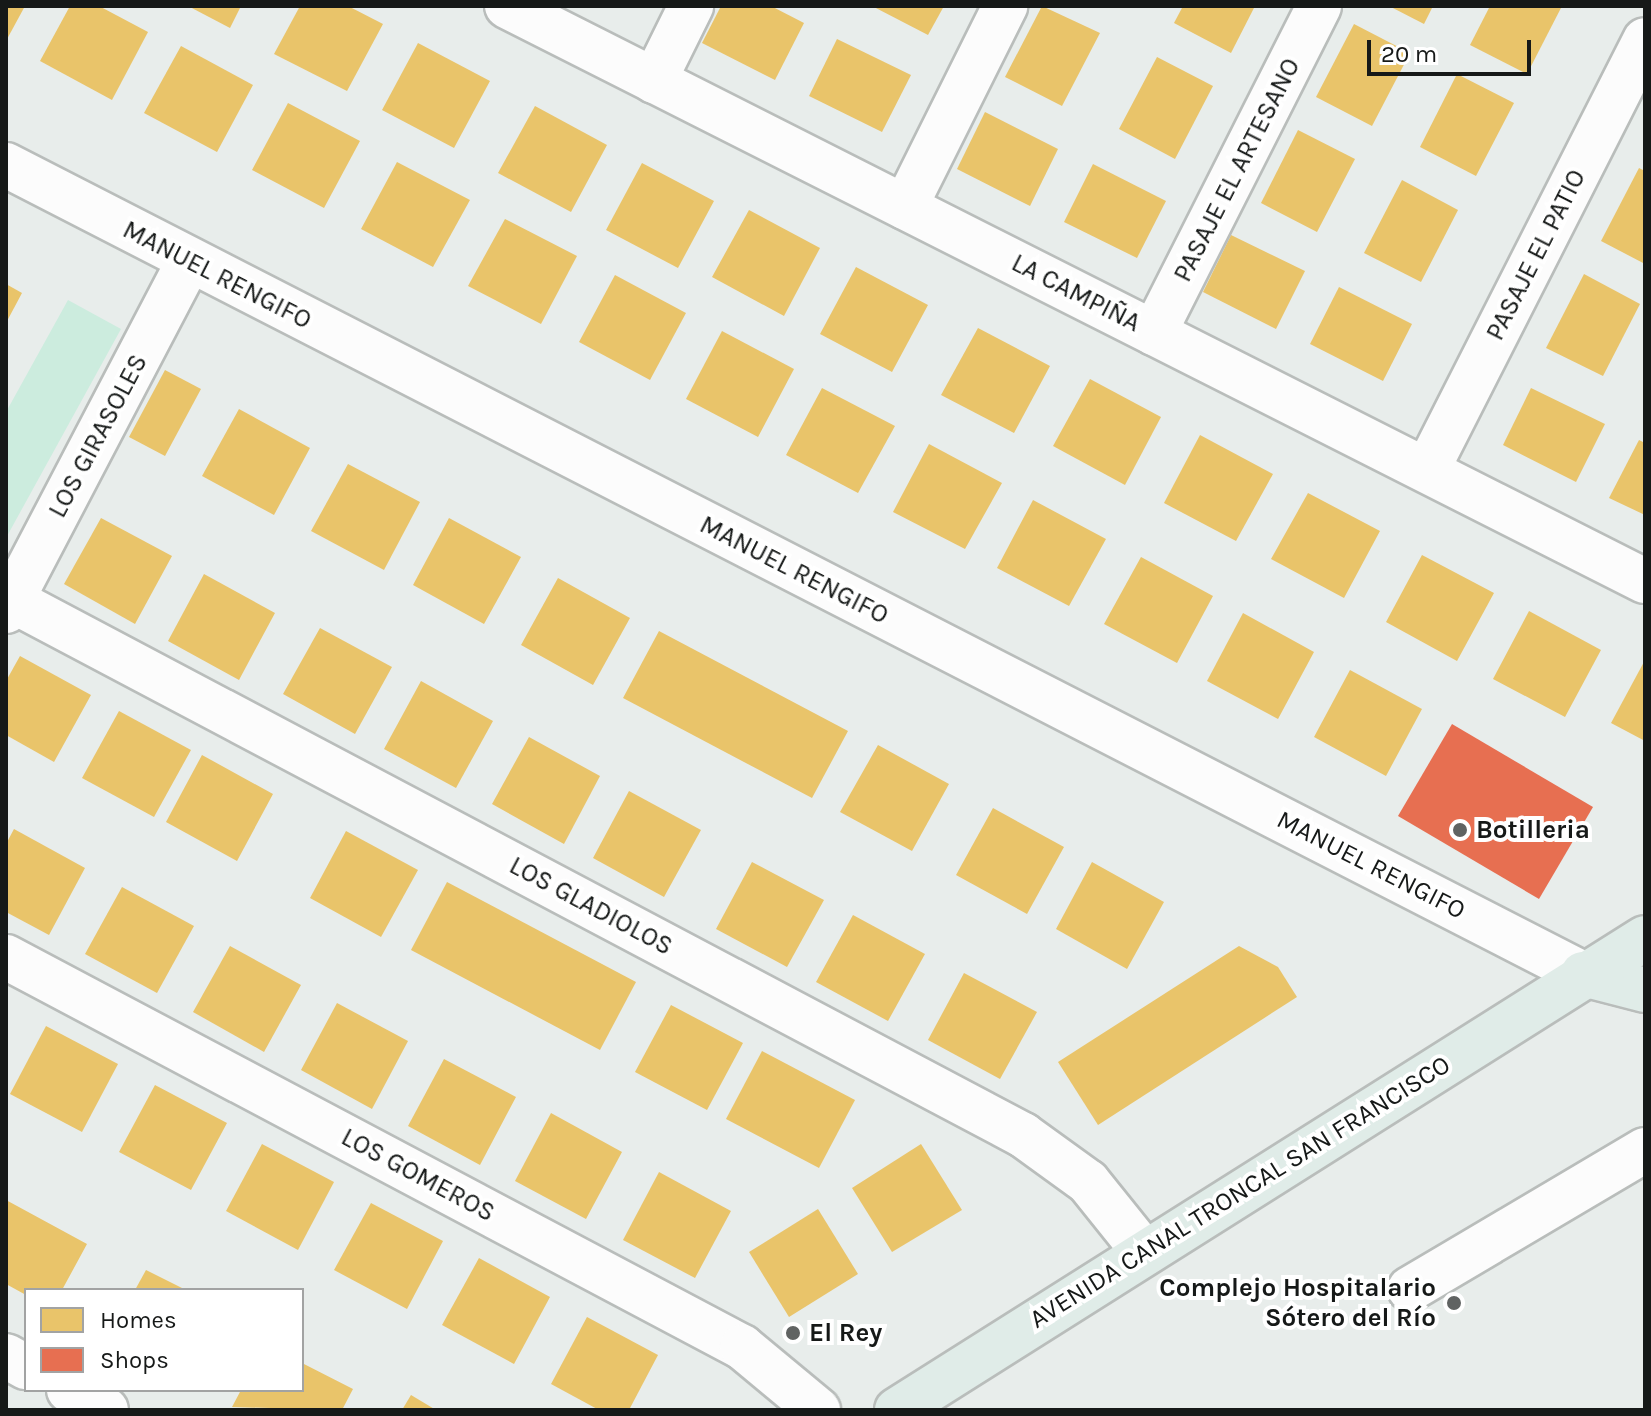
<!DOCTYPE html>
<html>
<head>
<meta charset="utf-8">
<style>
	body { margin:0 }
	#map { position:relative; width:1651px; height:1416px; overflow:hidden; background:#e8edeb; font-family:Karla,sans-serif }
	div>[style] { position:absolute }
	.green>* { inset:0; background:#ccecde }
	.homes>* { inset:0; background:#e9c46a }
	.shops>* { inset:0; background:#e76f51 }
	.roads { filter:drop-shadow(2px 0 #b9bdbb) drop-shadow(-2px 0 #b9bdbb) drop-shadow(0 2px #b9bdbb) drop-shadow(0 -2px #b9bdbb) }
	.minor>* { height:44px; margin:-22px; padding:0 22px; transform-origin:22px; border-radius:22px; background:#fcfcfc }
	.major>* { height:44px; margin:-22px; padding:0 22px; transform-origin:22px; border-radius:22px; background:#e0ece8 }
	.dots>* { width:22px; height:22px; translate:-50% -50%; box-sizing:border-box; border:4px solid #fff; border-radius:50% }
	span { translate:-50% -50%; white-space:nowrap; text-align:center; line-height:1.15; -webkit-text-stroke:8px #fff; paint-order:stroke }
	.street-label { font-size:26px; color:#161918 }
	.poi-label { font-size:26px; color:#161918; font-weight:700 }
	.left { translate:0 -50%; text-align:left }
	.right { translate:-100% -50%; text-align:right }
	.frame { position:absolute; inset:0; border:8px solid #161918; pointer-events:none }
	.legend { position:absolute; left:24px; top:1288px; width:280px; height:104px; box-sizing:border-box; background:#fff; border:2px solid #a2a3a3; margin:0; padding:10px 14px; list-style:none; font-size:24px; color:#161918 }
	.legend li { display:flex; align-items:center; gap:16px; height:40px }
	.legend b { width:40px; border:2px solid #a2a3a3 }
	.scale { position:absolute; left:1367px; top:40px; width:164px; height:36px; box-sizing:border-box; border:4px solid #161918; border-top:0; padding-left:10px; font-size:24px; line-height:28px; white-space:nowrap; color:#161918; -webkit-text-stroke:6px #fff; paint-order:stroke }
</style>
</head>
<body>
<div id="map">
	<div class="green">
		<i style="clip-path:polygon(68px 300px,121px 329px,6px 538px,6px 412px)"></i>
	</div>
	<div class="homes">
		<i style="clip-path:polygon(6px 6px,25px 6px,6px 41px)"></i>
		<i style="clip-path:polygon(70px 6px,99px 6px,148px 32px,112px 100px,40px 61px)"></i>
		<i style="clip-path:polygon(188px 6px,241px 6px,230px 28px)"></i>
		<i style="clip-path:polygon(300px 6px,348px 6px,383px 24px,347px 91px,274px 54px)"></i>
		<i style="clip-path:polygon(721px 6px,771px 6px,804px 23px,775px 80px,702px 43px)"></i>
		<i style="clip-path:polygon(872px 6px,944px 6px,928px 35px)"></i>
		<i style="clip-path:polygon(1042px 6px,1100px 33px,1062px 106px,1005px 77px)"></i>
		<i style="clip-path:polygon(1183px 6px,1255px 6px,1231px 53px,1174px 23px)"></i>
		<i style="clip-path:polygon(1389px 6px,1433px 6px,1424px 24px)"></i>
		<i style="clip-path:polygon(1490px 6px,1562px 6px,1527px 74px,1470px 45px)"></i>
		<i style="clip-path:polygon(1354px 24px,1410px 53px,1372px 126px,1316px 97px)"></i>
		<i style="clip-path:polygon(837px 39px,911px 75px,882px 132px,809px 96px)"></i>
		<i style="clip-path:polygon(418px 43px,490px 81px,454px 148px,382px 110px)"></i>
		<i style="clip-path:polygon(181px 46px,253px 85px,217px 152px,144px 113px)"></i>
		<i style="clip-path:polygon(1157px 57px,1213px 86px,1175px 159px,1119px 129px)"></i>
		<i style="clip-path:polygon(1457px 74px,1514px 103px,1476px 176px,1420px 147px)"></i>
		<i style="clip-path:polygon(288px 103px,360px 141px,324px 208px,252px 170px)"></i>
		<i style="clip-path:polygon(535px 106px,607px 145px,571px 212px,498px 173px)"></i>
		<i style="clip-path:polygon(985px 112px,1058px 149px,1030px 206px,957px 169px)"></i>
		<i style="clip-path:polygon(1298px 130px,1355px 159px,1317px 232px,1261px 203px)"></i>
		<i style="clip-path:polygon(397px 162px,470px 200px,433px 267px,361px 229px)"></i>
		<i style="clip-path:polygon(642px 163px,714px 201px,678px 268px,606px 230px)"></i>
		<i style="clip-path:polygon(1093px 164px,1166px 201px,1137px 258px,1064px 222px)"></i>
		<i style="clip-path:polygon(1639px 168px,1645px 171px,1645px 264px,1601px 241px)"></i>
		<i style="clip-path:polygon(1402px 180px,1458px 210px,1421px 282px,1364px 253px)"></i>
		<i style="clip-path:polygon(749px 210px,820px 248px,784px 316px,712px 277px)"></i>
		<i style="clip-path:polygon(505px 219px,577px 256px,541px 324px,468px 286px)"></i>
		<i style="clip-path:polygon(1231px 235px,1305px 271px,1276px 329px,1203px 292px)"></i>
		<i style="clip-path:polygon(856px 267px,928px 305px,892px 372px,820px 334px)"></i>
		<i style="clip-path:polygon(1584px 274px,1640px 304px,1603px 376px,1546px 348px)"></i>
		<i style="clip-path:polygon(615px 275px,686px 313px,650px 380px,579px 342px)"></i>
		<i style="clip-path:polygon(6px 284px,22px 293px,6px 323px)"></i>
		<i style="clip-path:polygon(1339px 287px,1412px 324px,1383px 381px,1310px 344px)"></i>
		<i style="clip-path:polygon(978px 328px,1050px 366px,1014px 433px,941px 395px)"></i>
		<i style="clip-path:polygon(722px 331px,794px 369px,758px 437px,686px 399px)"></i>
		<i style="clip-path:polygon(165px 370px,201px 389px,165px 456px,129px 437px)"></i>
		<i style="clip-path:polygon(1090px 379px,1161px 417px,1125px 485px,1053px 446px)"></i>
		<i style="clip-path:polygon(822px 388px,895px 426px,858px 493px,786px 455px)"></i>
		<i style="clip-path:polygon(1531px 388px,1605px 424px,1576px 482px,1503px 445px)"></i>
		<i style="clip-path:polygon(239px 409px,310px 448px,274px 515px,202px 476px)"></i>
		<i style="clip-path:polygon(1200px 435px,1273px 474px,1236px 541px,1164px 503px)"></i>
		<i style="clip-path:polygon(1639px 440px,1645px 443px,1645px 515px,1609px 498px)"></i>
		<i style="clip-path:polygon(929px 444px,1002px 483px,965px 549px,893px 512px)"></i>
		<i style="clip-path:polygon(348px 464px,420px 502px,384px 570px,311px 531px)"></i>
		<i style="clip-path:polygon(1308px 493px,1380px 531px,1344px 598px,1271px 559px)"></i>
		<i style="clip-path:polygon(1033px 500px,1106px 539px,1069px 606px,997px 568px)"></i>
		<i style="clip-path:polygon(101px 518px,172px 556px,135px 624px,64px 584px)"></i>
		<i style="clip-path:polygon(449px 518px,521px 557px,484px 624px,413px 585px)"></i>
		<i style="clip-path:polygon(1422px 555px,1494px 593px,1457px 661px,1386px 622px)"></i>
		<i style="clip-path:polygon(1141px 557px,1213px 596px,1177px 663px,1104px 624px)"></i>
		<i style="clip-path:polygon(204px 574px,275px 613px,239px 680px,168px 641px)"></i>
		<i style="clip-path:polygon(558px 578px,630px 618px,593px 685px,521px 645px)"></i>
		<i style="clip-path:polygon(1529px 611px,1601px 650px,1565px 717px,1493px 679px)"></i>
		<i style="clip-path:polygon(1243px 613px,1314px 652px,1278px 719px,1207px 681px)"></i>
		<i style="clip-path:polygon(320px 628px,392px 667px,355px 734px,283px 694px)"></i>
		<i style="clip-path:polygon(659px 631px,848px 731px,812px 798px,623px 698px)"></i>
		<i style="clip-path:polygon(20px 656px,91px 695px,54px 762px,6px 735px,6px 681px)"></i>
		<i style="clip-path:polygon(1645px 660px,1645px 741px,1611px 723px)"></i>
		<i style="clip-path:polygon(1350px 670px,1422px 709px,1386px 776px,1314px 737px)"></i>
		<i style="clip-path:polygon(421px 681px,493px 721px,456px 788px,384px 749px)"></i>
		<i style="clip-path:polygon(119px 711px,191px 750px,154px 817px,82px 778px)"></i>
		<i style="clip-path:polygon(529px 737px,600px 776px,564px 844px,492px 804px)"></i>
		<i style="clip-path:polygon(878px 745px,949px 784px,912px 851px,840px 812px)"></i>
		<i style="clip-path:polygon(202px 755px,273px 794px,237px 861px,166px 822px)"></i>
		<i style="clip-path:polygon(629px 791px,701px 830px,664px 897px,593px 858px)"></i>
		<i style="clip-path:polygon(993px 808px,1064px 847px,1027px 914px,956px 875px)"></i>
		<i style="clip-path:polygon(14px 829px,85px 868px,49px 935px,6px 912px,6px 844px)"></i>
		<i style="clip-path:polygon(346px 831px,418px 870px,381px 937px,310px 898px)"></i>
		<i style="clip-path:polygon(752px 862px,824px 900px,787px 967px,716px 929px)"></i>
		<i style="clip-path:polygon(1092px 862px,1164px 902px,1127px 969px,1056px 929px)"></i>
		<i style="clip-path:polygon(447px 882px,636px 982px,600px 1050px,411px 950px)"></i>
		<i style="clip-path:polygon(122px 887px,194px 926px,157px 993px,85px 954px)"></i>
		<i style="clip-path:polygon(853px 915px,925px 954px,888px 1021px,816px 982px)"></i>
		<i style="clip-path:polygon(230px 946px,301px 985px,264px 1052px,193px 1012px)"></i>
		<i style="clip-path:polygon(1239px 946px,1278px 967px,1297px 997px,1098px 1125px,1058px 1062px)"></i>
		<i style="clip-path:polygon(964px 973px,1037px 1012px,1000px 1079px,928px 1040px)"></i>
		<i style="clip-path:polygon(337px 1003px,408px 1041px,372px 1109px,301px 1070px)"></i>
		<i style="clip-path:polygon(671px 1005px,743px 1043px,707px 1110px,635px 1072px)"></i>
		<i style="clip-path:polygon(46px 1026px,118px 1064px,82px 1132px,10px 1094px)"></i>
		<i style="clip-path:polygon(762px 1051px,855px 1100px,819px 1168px,726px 1119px)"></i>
		<i style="clip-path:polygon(444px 1059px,516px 1097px,480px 1165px,408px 1126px)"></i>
		<i style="clip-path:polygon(155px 1085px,227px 1123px,191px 1190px,119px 1152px)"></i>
		<i style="clip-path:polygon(551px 1113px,622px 1152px,586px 1219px,515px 1181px)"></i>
		<i style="clip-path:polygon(262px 1144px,334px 1182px,298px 1250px,226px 1211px)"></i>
		<i style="clip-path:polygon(921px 1144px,962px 1210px,892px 1252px,852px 1188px)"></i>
		<i style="clip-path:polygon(659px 1172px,731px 1211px,695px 1278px,623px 1240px)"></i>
		<i style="clip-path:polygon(6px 1200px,87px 1244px,62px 1290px,26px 1290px,26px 1295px,6px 1284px)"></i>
		<i style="clip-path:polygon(371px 1203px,443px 1241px,407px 1309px,334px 1270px)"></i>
		<i style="clip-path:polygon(818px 1209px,858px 1274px,789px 1317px,749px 1252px)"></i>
		<i style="clip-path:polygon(479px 1258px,550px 1297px,514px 1364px,442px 1325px)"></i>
		<i style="clip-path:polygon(146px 1270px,186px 1290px,135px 1290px)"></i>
		<i style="clip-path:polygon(587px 1317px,658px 1355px,629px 1410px,599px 1410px,551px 1384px)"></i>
		<i style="clip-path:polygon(302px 1363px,353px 1389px,342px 1410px,232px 1407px,241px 1390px,302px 1390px)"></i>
		<i style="clip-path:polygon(411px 1395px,436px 1410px,402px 1410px)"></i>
	</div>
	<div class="shops">
		<i style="clip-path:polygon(1452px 724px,1593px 807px,1539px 899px,1398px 816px)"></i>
	</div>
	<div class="roads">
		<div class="minor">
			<i style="left:507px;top:6px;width:1275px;rotate:26.81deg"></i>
			<i style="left:654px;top:81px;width:84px;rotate:-63.7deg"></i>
			<i style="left:6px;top:165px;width:1772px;rotate:27.16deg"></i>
			<i style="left:905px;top:207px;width:225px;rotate:-63.5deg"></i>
			<i style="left:1154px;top:333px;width:366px;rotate:-63.2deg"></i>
			<i style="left:1427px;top:470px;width:482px;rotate:-63.1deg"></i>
			<i style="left:6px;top:597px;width:1151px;rotate:27.88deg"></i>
			<i style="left:1023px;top:1135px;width:80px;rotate:35.9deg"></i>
			<i style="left:1088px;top:1182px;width:91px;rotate:51.2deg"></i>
			<i style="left:6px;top:611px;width:395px;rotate:-62.4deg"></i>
			<i style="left:6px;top:957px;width:833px;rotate:27.92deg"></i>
			<i style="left:742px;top:1347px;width:99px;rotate:39.7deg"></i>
			<i style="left:1410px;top:1289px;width:273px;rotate:-30.6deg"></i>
			<i style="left:6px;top:1356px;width:23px;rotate:29deg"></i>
			<i style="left:69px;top:1390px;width:42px;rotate:28.4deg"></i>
		</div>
		<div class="major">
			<i style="left:1583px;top:974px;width:64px;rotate:14.5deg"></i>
			<i style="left:897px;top:1410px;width:884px;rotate:-32.25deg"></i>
		</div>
	</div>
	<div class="dots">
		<i style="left:1460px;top:830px;background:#606362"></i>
		<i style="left:1454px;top:1303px;background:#606362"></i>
		<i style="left:793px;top:1333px;background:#606362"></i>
	</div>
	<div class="street-label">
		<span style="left:1237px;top:170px;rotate:-63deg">PASAJE EL ARTESANO</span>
		<span style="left:1536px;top:255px;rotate:-63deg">PASAJE EL PATIO</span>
		<span style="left:217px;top:275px;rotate:27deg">MANUEL RENGIFO</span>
		<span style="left:1076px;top:293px;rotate:27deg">LA CAMPIÑA</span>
		<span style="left:98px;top:436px;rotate:-62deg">LOS GIRASOLES</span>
		<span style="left:794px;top:570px;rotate:27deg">MANUEL RENGIFO</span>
		<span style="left:1371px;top:865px;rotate:27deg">MANUEL RENGIFO</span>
		<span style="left:591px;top:906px;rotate:28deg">LOS GLADIOLOS</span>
		<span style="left:418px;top:1175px;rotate:28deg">LOS GOMEROS</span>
		<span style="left:1240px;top:1192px;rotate:-32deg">AVENIDA CANAL TRONCAL SAN FRANCISCO</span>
	</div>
	<div class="poi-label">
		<span class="left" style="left:1476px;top:830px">Botilleria</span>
		<span class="right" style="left:1436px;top:1303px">Complejo Hospitalario<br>Sótero del Río</span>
		<span class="left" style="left:809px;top:1333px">El Rey</span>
	</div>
	<div class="frame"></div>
	<ul class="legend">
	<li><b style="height:22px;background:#e9c46a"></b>Homes</li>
	<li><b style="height:22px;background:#e76f51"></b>Shops</li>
	</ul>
	<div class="scale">20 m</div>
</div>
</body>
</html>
